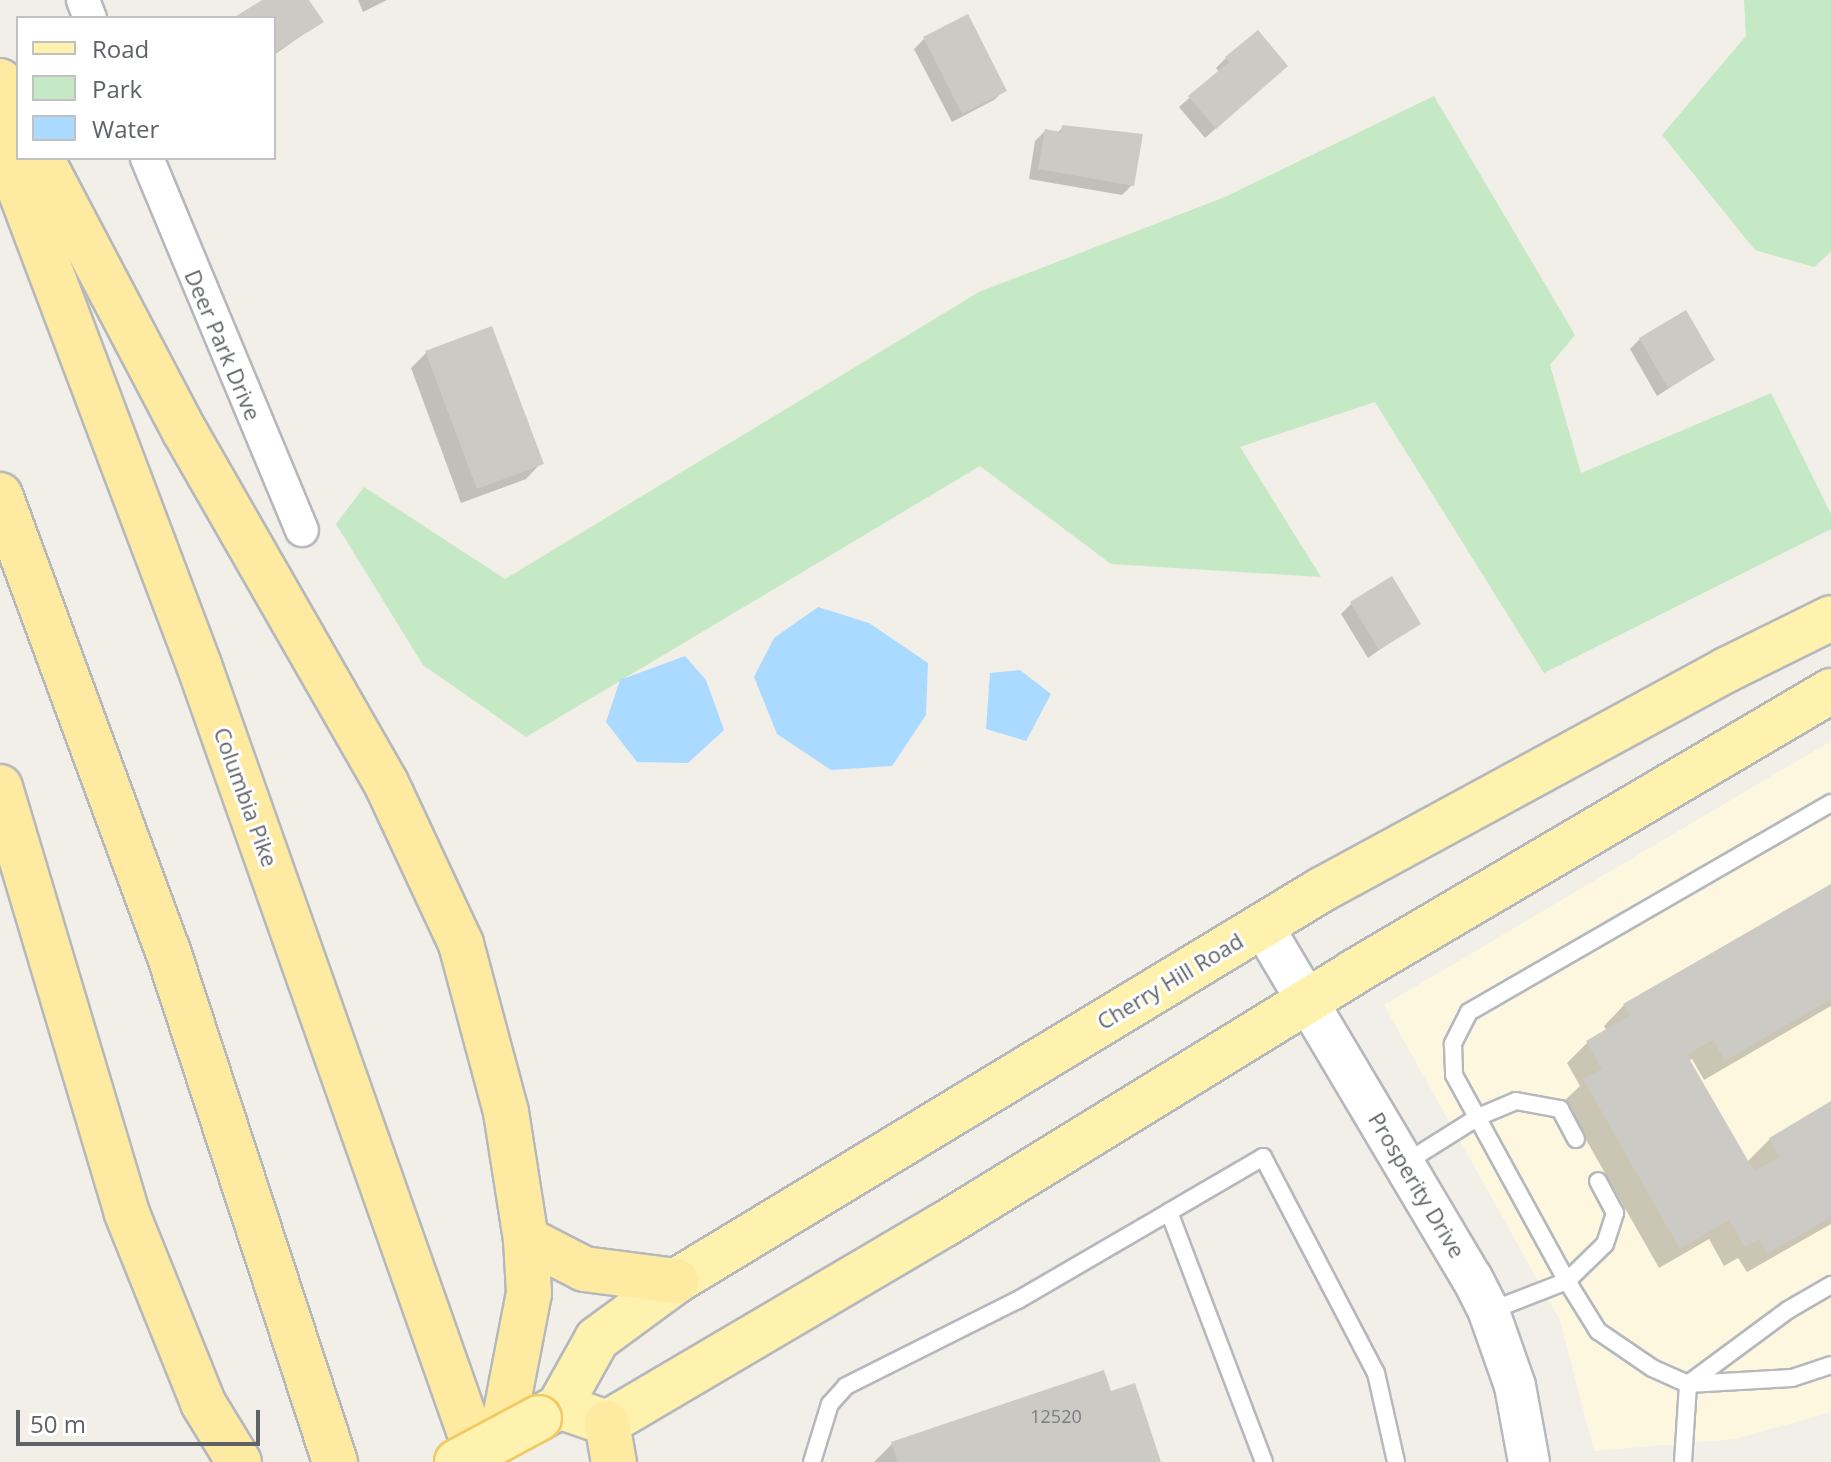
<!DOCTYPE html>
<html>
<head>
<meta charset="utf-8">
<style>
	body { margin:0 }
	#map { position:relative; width:1831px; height:1462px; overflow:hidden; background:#f1efe8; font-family:"Open Sans",sans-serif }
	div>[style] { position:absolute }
	.commercial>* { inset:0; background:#fef7e0 }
	.green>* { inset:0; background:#c5e8c5 }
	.water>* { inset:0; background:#aadaff }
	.shadow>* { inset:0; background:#0003 }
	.building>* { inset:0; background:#cccac5 }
	.roads { filter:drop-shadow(2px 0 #b5b8bc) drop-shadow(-2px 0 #b5b8bc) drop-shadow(0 2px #b5b8bc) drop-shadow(0 -2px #b5b8bc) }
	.service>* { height:16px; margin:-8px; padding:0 8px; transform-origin:8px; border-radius:8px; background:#fff }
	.minor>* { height:32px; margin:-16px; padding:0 16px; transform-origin:16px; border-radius:16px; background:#fff }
	.tertiary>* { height:40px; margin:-20px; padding:0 20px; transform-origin:20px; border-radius:20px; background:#fff }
	.primary>* { height:44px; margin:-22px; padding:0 22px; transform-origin:22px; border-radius:22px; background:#fff2af }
	.trunk>* { height:44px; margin:-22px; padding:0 22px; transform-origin:22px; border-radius:22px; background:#feeaa1 }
	.bridges { filter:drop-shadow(2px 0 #f2c960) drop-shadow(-2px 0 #f2c960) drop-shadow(0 2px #f2c960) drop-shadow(0 -2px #f2c960) }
	.primary-bridge>* { height:44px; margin:-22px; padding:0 22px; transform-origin:22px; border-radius:22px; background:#fff2af }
	span { translate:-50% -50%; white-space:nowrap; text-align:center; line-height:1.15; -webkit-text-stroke:6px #fff; paint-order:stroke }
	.number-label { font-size:18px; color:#7a7d7f }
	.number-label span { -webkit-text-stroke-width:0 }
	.street-label { font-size:22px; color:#5f6368 }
	.legend { position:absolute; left:16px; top:16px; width:260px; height:144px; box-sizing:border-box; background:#fff; border:2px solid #bfc1c3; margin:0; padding:10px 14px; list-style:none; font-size:24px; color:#5f6368 }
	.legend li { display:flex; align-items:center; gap:16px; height:40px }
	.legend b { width:40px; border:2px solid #bfc1c3 }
	.scale { position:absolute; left:16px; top:1410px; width:244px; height:36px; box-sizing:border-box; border:4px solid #5f6368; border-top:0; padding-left:10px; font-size:24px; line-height:28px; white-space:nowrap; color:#5f6368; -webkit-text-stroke:6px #fff; paint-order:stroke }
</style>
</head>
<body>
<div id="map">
	<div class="commercial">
		<i style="clip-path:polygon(1831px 741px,1831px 1412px,1735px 1439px,1594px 1451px,1560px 1320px,1384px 1005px)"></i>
	</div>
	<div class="green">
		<i style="clip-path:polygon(1744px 0,1831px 0,1831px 252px,1814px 267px,1755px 250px,1662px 135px,1746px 36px)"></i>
		<i style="clip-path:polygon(1434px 96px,1575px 335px,1550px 365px,1581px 473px,1771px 393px,1831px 514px,1831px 529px,1544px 673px,1375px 402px,1240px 447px,1321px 577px,1111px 564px,980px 466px,526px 737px,423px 665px,336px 524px,364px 487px,505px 579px,979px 292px,1225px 197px)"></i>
	</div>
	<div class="water">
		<i style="clip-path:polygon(818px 607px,869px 623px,928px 663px,926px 715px,892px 766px,831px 770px,777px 734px,754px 677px,774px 638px)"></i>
		<i style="clip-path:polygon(685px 656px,706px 680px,724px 730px,688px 763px,637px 762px,606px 722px,620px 680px)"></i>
		<i style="clip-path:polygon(1020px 670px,1051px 694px,1026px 741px,986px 729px,990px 673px)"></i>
	</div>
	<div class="shadow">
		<i style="clip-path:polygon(266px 0,307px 0,321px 22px,274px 55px,274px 18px,237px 18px)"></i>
		<i style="clip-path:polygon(358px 0,387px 0,363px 12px)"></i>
		<i style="clip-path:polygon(924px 39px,1005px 90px,994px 100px,952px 122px,914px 49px)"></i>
		<i style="clip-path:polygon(1226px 58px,1275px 76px,1205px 138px,1179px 107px,1219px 72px,1216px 68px)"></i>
		<i style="clip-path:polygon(1063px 127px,1141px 136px,1132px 185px,1122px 195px,1029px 179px,1035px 141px,1045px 131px,1057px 133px)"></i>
		<i style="clip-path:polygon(1640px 339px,1713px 360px,1657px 396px,1630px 349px)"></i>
		<i style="clip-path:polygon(426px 353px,541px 463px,526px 479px,461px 503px,411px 368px)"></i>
		<i style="clip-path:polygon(1351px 604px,1418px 623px,1368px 658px,1341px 614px)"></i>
		<i style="clip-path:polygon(1831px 886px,1831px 1006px,1704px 1080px,1692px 1059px,1688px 1061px,1747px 1162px,1770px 1139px,1831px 1104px,1831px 1224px,1747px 1272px,1738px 1258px,1724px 1266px,1709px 1239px,1659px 1268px,1564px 1101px,1580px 1086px,1567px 1063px,1587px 1043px,1607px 1031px,1604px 1026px,1624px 1005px)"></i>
		<i style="clip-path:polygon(1110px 1393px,1159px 1462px,874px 1462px,892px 1444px)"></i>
	</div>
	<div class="building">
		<i style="clip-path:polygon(262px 0,309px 0,324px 22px,274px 53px,274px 18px,233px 18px)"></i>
		<i style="clip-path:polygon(968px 14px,1007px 91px,962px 114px,923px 37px)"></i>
		<i style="clip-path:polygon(1258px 30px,1288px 66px,1216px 129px,1188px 96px,1229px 62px,1225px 57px)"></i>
		<i style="clip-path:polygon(1062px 125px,1143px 134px,1134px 186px,1038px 169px,1045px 129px,1061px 132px)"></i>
		<i style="clip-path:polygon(1686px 310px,1715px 360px,1668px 388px,1639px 338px)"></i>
		<i style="clip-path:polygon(492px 326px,544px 464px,477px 489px,425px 351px)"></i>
		<i style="clip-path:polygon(1392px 576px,1421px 624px,1379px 650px,1350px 602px)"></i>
		<i style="clip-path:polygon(1831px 884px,1831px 999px,1725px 1061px,1713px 1040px,1687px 1055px,1754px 1171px,1780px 1157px,1769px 1138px,1831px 1101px,1831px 1217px,1767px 1254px,1759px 1239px,1745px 1247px,1729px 1220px,1680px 1249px,1583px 1079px,1602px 1069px,1586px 1041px,1630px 1015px,1623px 1004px)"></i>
		<i style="clip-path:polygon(1104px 1370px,1111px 1391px,1135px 1383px,1161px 1462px,898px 1462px,891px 1442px)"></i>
	</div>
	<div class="roads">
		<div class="service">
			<i style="left:1831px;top:803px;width:418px;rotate:150deg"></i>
			<i style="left:1469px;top:1012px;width:36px;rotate:117deg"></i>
			<i style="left:1453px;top:1044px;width:31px;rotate:88deg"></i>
			<i style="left:1454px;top:1075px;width:235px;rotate:61.3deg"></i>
			<i style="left:1567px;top:1281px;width:59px;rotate:58.2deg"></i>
			<i style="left:1598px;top:1331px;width:65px;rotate:34.4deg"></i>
			<i style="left:1652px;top:1368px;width:39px;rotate:24deg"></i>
			<i style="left:1688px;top:1384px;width:104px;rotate:-3.3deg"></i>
			<i style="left:1792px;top:1378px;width:41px;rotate:-18.4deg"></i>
			<i style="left:1405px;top:1163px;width:86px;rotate:-32.2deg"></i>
			<i style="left:1478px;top:1117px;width:41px;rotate:-22.8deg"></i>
			<i style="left:1516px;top:1101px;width:45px;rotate:10.3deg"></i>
			<i style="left:1560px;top:1109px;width:34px;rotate:62deg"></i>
			<i style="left:1490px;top:1311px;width:83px;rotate:-21.3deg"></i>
			<i style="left:1567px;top:1281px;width:53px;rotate:-44.2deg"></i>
			<i style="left:1605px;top:1244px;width:33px;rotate:-72deg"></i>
			<i style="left:1615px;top:1213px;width:36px;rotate:-118deg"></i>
			<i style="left:812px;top:1462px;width:61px;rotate:-72.8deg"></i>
			<i style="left:830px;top:1404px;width:24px;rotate:-48deg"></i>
			<i style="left:846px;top:1386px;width:192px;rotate:-26.6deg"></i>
			<i style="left:1018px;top:1300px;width:175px;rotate:-30.2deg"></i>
			<i style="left:1264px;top:1462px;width:267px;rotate:-110.8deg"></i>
			<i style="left:1169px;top:1212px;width:109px;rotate:-30.3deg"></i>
			<i style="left:1263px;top:1157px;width:244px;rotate:62.4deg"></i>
			<i style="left:1376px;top:1373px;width:91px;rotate:77.3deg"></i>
			<i style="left:1683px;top:1462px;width:78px;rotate:-86.3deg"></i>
			<i style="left:1688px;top:1384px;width:124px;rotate:-36.5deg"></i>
			<i style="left:1788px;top:1310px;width:50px;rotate:-30.2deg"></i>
		</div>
		<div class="minor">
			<i style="left:83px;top:0;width:19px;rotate:69deg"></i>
			<i style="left:147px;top:158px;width:403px;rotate:67.4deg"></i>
		</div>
		<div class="tertiary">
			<i style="left:1262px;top:925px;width:411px;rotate:59.3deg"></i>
			<i style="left:1472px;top:1278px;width:38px;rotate:63deg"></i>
			<i style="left:1489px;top:1312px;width:78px;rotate:70.6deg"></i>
			<i style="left:1515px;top:1386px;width:77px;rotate:79.6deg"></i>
		</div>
		<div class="primary">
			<i style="left:570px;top:1410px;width:39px;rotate:19deg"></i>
			<i style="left:607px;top:1423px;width:392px;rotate:-30.5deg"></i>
			<i style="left:945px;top:1224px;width:480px;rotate:-31.6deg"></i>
			<i style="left:1354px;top:972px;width:554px;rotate:-30.5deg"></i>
			<i style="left:539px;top:1418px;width:23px;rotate:-29deg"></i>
			<i style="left:559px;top:1407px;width:78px;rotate:-60.8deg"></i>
			<i style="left:597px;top:1339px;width:98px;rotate:-36.3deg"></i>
			<i style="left:676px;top:1281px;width:754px;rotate:-31.22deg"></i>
			<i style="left:1321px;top:890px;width:461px;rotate:-28.5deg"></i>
			<i style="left:1726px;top:670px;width:117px;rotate:-26.3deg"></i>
		</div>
		<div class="trunk">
			<i style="left:0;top:81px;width:38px;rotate:62deg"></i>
			<i style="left:0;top:137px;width:564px;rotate:69.35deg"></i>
			<i style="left:199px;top:665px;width:845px;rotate:70.58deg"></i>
			<i style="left:41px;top:158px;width:310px;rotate:62.3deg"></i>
			<i style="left:185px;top:432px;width:404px;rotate:60.2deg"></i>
			<i style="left:386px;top:783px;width:178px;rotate:65deg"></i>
			<i style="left:461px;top:944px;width:174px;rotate:75deg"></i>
			<i style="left:506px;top:1112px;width:129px;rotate:81.1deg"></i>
			<i style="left:526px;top:1239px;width:54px;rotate:86.8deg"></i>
			<i style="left:529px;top:1293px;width:148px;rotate:100.9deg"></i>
			<i style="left:0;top:495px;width:483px;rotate:69.8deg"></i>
			<i style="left:167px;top:948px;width:541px;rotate:71.9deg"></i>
			<i style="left:0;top:787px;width:442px;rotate:73.4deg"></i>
			<i style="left:126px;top:1211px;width:207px;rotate:68.1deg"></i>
			<i style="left:203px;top:1403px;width:69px;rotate:58.6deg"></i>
			<i style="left:526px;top:1239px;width:65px;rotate:27.3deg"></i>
			<i style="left:584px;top:1269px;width:93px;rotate:7.4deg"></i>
			<i style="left:607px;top:1423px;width:40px;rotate:80deg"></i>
		</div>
	</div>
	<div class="bridges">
		<div class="primary-bridge">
			<i style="left:457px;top:1462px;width:93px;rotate:-28.2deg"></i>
		</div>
	</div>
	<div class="number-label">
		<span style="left:1056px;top:1416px">12520</span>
	</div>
	<div class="street-label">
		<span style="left:223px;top:345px;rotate:67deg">Deer Park Drive</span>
		<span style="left:246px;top:797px;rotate:70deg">Columbia Pike</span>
		<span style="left:1170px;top:981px;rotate:-31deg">Cherry Hill Road</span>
		<span style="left:1417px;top:1185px;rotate:59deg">Prosperity Drive</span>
	</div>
	<ul class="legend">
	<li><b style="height:10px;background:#fff2af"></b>Road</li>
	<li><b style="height:22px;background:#c5e8c5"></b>Park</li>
	<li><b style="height:22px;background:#aadaff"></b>Water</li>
	</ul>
	<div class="scale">50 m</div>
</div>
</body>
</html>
